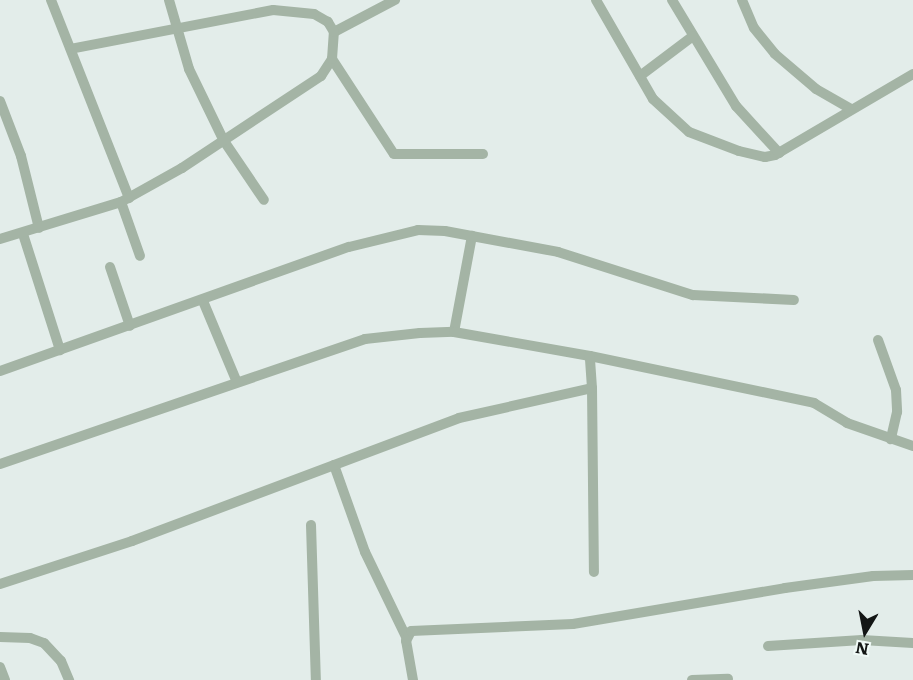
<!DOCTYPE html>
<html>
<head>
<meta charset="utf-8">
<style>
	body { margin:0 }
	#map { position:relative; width:913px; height:680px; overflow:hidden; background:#e3edea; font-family:Literata,serif }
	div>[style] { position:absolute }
	.minor>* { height:10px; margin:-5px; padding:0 5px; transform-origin:5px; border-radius:5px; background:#a4b4a5 }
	span { translate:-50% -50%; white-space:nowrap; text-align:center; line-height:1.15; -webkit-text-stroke:6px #f0faf7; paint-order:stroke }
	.north { position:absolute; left:835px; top:602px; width:60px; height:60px; -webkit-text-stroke:4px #f0faf7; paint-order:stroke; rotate:190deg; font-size:16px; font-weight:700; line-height:24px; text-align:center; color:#131615 }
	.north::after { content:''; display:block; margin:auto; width:21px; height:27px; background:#131615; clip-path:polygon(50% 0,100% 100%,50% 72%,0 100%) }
</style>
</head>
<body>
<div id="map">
	<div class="minor">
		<i style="left:51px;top:0;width:213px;rotate:68.5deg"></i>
		<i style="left:169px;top:0;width:72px;rotate:73.8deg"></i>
		<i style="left:189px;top:69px;width:80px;rotate:64.1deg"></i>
		<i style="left:224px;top:141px;width:71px;rotate:55.9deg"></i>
		<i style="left:596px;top:0;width:114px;rotate:60.1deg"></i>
		<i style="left:653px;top:99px;width:49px;rotate:42.5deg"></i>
		<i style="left:689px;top:132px;width:53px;rotate:20.8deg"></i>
		<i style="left:739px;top:151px;width:27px;rotate:13deg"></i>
		<i style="left:765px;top:157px;width:10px;rotate:-11deg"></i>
		<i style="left:775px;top:155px;width:160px;rotate:-30.4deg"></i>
		<i style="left:672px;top:0;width:124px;rotate:58.9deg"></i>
		<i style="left:736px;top:106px;width:64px;rotate:47.5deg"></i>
		<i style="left:742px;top:0;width:30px;rotate:67deg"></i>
		<i style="left:754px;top:28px;width:33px;rotate:51deg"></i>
		<i style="left:775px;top:54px;width:54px;rotate:40.5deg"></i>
		<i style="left:816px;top:89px;width:40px;rotate:29.7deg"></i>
		<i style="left:334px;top:32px;width:69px;rotate:-27.7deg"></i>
		<i style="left:332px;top:59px;width:113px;rotate:56.9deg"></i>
		<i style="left:394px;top:154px;width:89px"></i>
		<i style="left:640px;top:76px;width:66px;rotate:-37deg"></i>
		<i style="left:0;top:101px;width:59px;rotate:69.1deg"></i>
		<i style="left:21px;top:156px;width:74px;rotate:76deg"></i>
		<i style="left:121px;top:202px;width:57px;rotate:70.6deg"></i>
		<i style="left:23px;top:234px;width:122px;rotate:72.3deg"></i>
		<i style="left:0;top:239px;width:127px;rotate:-17deg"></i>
		<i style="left:121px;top:202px;width:70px;rotate:-29.1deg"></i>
		<i style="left:182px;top:168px;width:167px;rotate:-33.5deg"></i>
		<i style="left:321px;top:76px;width:20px;rotate:-57deg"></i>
		<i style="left:332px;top:59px;width:27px;rotate:-86deg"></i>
		<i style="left:334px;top:32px;width:12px;rotate:-121deg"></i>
		<i style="left:328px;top:22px;width:16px;rotate:-150deg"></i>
		<i style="left:314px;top:14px;width:41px;rotate:-174.4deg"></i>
		<i style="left:273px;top:10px;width:206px;rotate:169.1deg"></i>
		<i style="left:110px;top:267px;width:62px;rotate:71.3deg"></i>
		<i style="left:203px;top:301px;width:86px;rotate:67.3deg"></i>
		<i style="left:454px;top:332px;width:98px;rotate:-79.4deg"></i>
		<i style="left:878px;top:340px;width:53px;rotate:70.2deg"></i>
		<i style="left:896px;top:390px;width:22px;rotate:87deg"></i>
		<i style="left:897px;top:412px;width:28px;rotate:103deg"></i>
		<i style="left:0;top:371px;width:370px;rotate:-19.6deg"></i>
		<i style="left:349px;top:247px;width:71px;rotate:-13.8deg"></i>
		<i style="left:418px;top:230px;width:27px;rotate:2deg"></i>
		<i style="left:445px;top:231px;width:115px;rotate:10.5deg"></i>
		<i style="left:558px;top:252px;width:142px;rotate:17.7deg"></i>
		<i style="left:693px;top:295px;width:101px;rotate:2.8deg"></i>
		<i style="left:592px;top:388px;width:184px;rotate:89.4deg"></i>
		<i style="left:0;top:464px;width:386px;rotate:-18.9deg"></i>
		<i style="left:365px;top:339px;width:55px;rotate:-6.2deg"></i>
		<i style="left:420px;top:333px;width:34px;rotate:-2deg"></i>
		<i style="left:454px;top:332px;width:138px;rotate:10deg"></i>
		<i style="left:590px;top:356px;width:229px;rotate:11.8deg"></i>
		<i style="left:814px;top:403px;width:39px;rotate:31deg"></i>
		<i style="left:847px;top:423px;width:70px;rotate:19.2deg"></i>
		<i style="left:334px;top:465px;width:92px;rotate:70.4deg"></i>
		<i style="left:365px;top:552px;width:94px;rotate:64.2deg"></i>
		<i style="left:311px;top:525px;width:155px;rotate:88.2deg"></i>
		<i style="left:0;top:584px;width:139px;rotate:-18deg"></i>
		<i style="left:132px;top:541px;width:349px;rotate:-20.6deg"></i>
		<i style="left:459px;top:418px;width:136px;rotate:-12.7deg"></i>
		<i style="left:592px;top:388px;width:32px;rotate:-94deg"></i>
		<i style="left:0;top:637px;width:30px;rotate:2deg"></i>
		<i style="left:30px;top:638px;width:15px;rotate:20deg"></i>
		<i style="left:44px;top:643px;width:25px;rotate:47deg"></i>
		<i style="left:61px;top:661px;width:21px;rotate:67deg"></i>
		<i style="left:768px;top:646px;width:94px;rotate:-3.7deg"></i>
		<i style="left:862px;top:640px;width:51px;rotate:3.4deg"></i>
		<i style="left:0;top:667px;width:14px;rotate:69deg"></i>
		<i style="left:413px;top:680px;width:40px;rotate:-100deg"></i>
		<i style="left:406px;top:641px;width:11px;rotate:-63deg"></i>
		<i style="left:411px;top:631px;width:162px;rotate:-2.5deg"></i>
		<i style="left:573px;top:624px;width:215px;rotate:-9.6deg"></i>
		<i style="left:785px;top:588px;width:89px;rotate:-7.8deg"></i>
		<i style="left:873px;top:576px;width:40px;rotate:-1.4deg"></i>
		<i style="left:692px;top:680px;width:36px;rotate:-2deg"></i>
	</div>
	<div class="north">N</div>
</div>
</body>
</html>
